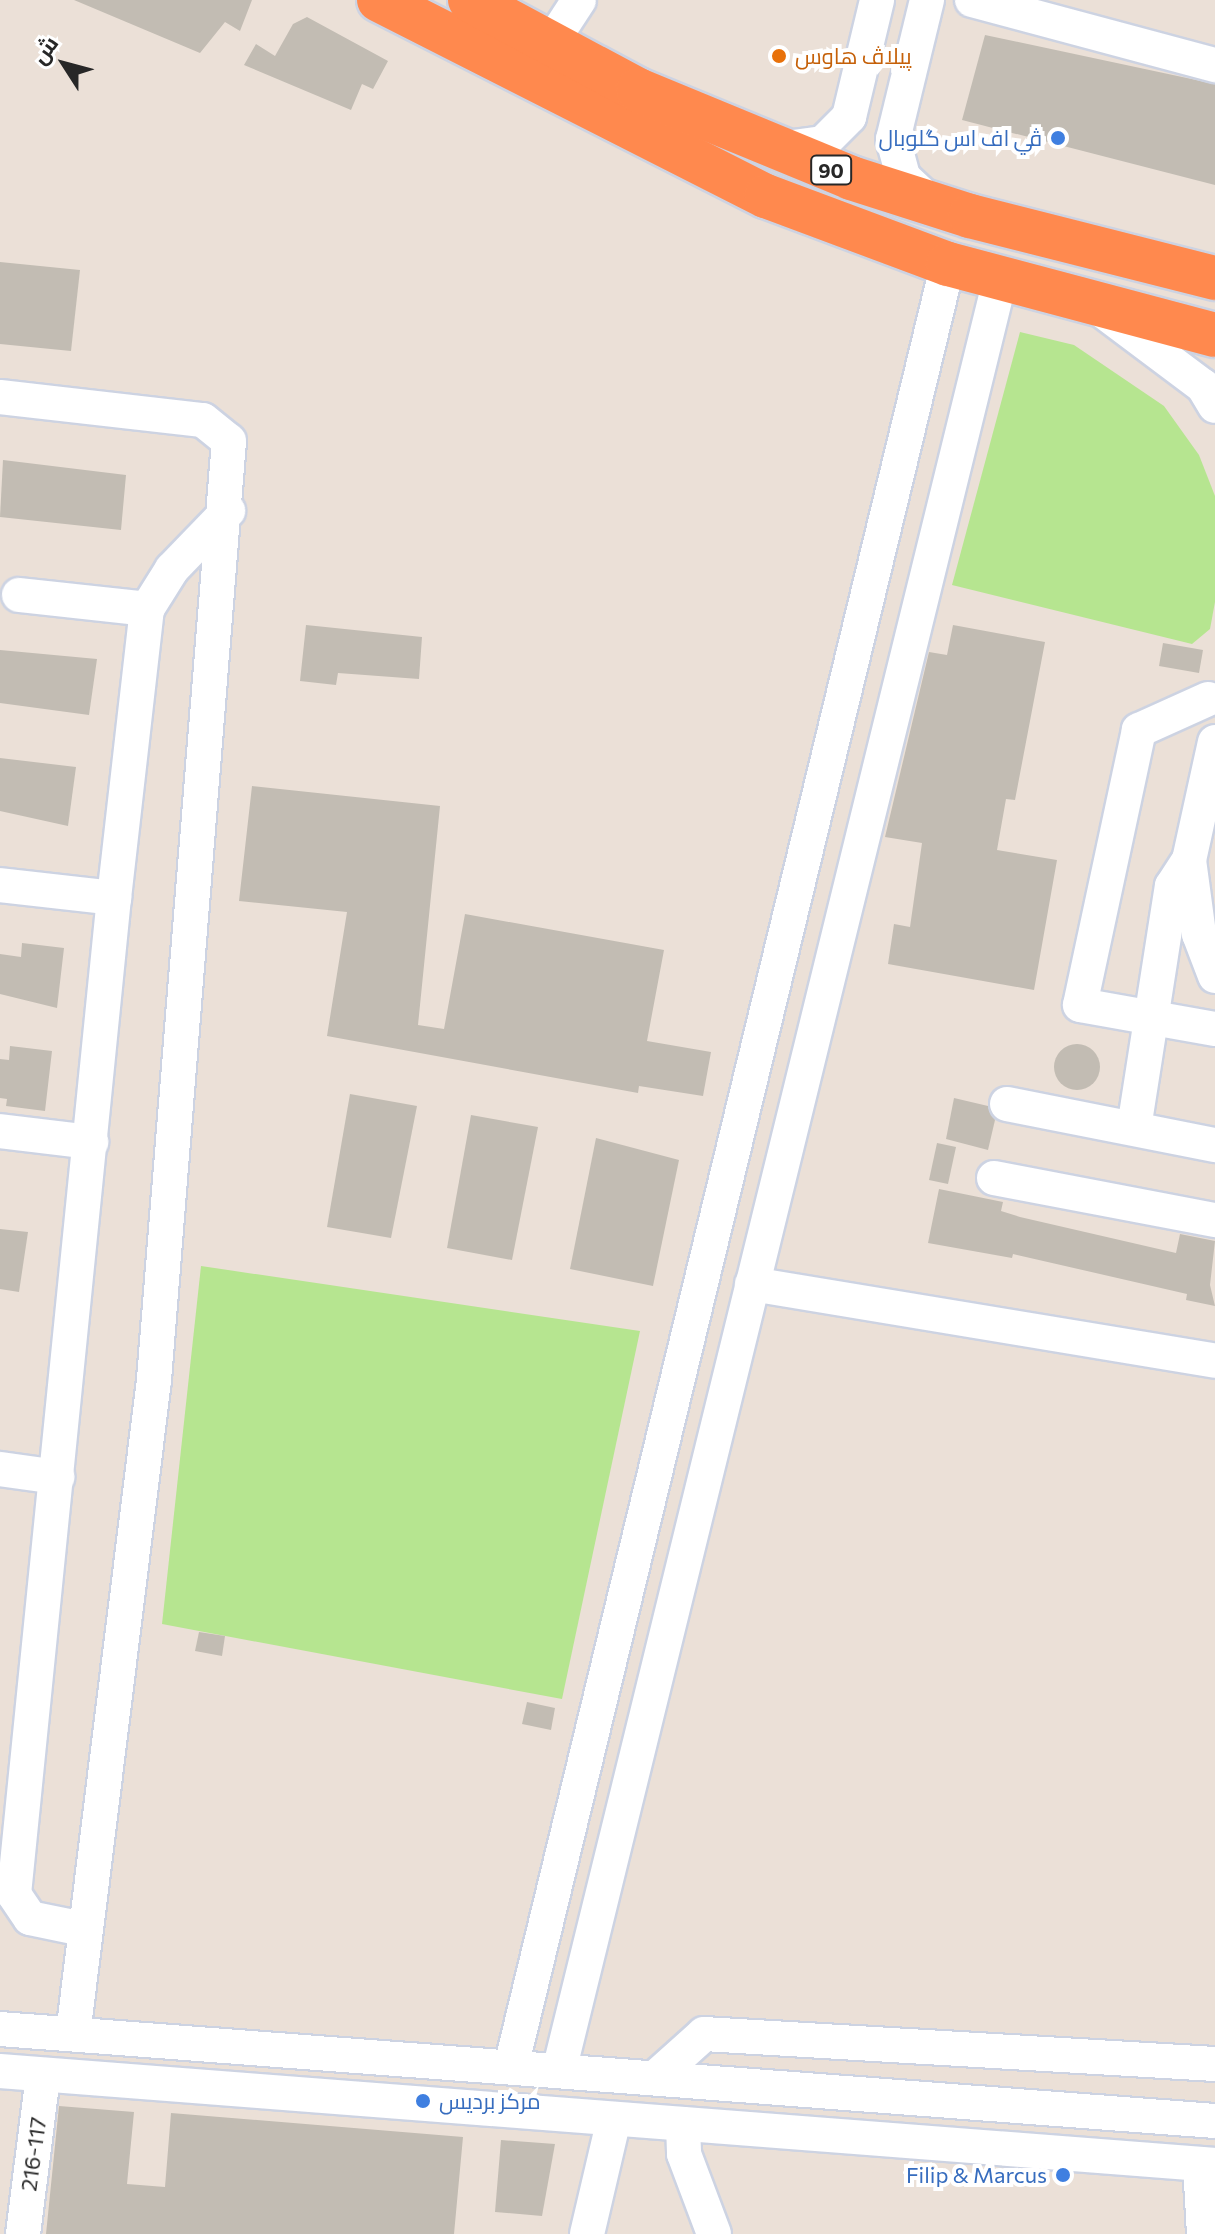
<!DOCTYPE html>
<html>
<head>
<meta charset="utf-8">
<style>
	body { margin:0 }
	#map { position:relative; width:1215px; height:2234px; overflow:hidden; background:#ebe0d7; font-family:Commissioner,Cairo,sans-serif }
	div>[style] { position:absolute }
	.green>* { inset:0; background:#b6e590 }
	.building>* { inset:0; background:#c2bcb3 }
	.round { border-radius:50% }
	.roads { filter:drop-shadow(2px 0 #cdd3e2) drop-shadow(-2px 0 #cdd3e2) drop-shadow(0 2px #cdd3e2) drop-shadow(0 -2px #cdd3e2) }
	.minor>* { height:34px; margin:-17px; padding:0 17px; transform-origin:17px; border-radius:17px; background:#fff }
	.highway>* { height:44px; margin:-22px; padding:0 22px; transform-origin:22px; border-radius:22px; background:#ff894e }
	.dots>* { width:22px; height:22px; translate:-50% -50%; box-sizing:border-box; border:4px solid #fff; border-radius:50% }
	span { translate:-50% -50%; white-space:nowrap; text-align:center; line-height:1.15; -webkit-text-stroke:8px #fff; paint-order:stroke }
	.shield-label span { padding:2px 6px; background:#fff; border:2px solid; border-radius:6px; -webkit-text-stroke-width:0 }
	.shield-label { font-size:20px; color:#272727; font-weight:700 }
	.food-label { font-size:22px; color:#c56008 }
	.left { translate:0 -50%; text-align:left }
	.shop-label { font-size:22px; color:#366cbe }
	.right { translate:-100% -50%; text-align:right }
	.street-label { font-size:22px; color:#272727 }
	.north { position:absolute; left:24px; top:24px; width:80px; height:80px; -webkit-text-stroke:6px #fff; paint-order:stroke; rotate:306deg; font-size:22px; font-weight:700; line-height:32px; text-align:center; color:#272727 }
	.north::after { content:''; display:block; margin:auto; width:28px; height:36px; background:#272727; clip-path:polygon(50% 0,100% 100%,50% 72%,0 100%) }
</style>
</head>
<body>
<div id="map">
	<div class="green">
		<i style="clip-path:polygon(1020px 332px,1074px 345px,1164px 406px,1199px 455px,1215px 496px,1215px 602px,1210px 629px,1192px 644px,952px 585px)"></i>
		<i style="clip-path:polygon(201px 1266px,640px 1331px,562px 1699px,162px 1624px)"></i>
	</div>
	<div class="building">
		<i style="clip-path:polygon(74px 0,252px 0,240px 31px,225px 22px,200px 53px)"></i>
		<i style="clip-path:polygon(307px 17px,388px 61px,373px 89px,362px 84px,351px 110px,244px 65px,256px 44px,275px 56px,293px 24px)"></i>
		<i style="clip-path:polygon(985px 35px,1215px 84px,1215px 185px,962px 120px)"></i>
		<i style="clip-path:polygon(0 262px,80px 270px,71px 351px,0 344px)"></i>
		<i style="clip-path:polygon(3px 460px,126px 475px,121px 530px,0 517px)"></i>
		<i style="clip-path:polygon(306px 625px,422px 637px,419px 679px,338px 673px,336px 685px,300px 681px)"></i>
		<i style="clip-path:polygon(953px 625px,1045px 642px,1015px 800px,1006px 799px,997px 850px,1057px 860px,1034px 990px,888px 964px,894px 924px,910px 927px,922px 843px,885px 837px,929px 652px,947px 655px)"></i>
		<i style="clip-path:polygon(1163px 643px,1203px 650px,1199px 673px,1159px 666px)"></i>
		<i style="clip-path:polygon(0 650px,97px 659px,89px 715px,0 703px)"></i>
		<i style="clip-path:polygon(0 758px,76px 767px,68px 826px,0 811px)"></i>
		<i style="clip-path:polygon(252px 786px,440px 806px,418px 1025px,444px 1029px,465px 914px,664px 950px,647px 1041px,711px 1052px,703px 1096px,639px 1086px,638px 1093px,327px 1036px,347px 912px,239px 901px)"></i>
		<i style="clip-path:polygon(22px 943px,64px 948px,57px 1008px,0 994px,0 954px,21px 957px)"></i>
		<i class="round" style="left:1054px;top:1044px;width:46px;height:46px"></i>
		<i style="clip-path:polygon(10px 1046px,52px 1051px,45px 1111px,6px 1106px,7px 1099px,0 1098px,0 1059px,9px 1060px)"></i>
		<i style="clip-path:polygon(350px 1094px,417px 1106px,391px 1238px,327px 1227px)"></i>
		<i style="clip-path:polygon(954px 1098px,988px 1106px,995px 1120px,988px 1150px,946px 1139px)"></i>
		<i style="clip-path:polygon(471px 1115px,538px 1127px,512px 1260px,447px 1248px)"></i>
		<i style="clip-path:polygon(596px 1138px,679px 1160px,653px 1286px,570px 1269px)"></i>
		<i style="clip-path:polygon(937px 1143px,956px 1147px,948px 1184px,929px 1180px)"></i>
		<i style="clip-path:polygon(939px 1189px,1003px 1202px,1001px 1211px,1020px 1217px,1176px 1253px,1180px 1234px,1215px 1241px,1210px 1285px,1215px 1306px,1186px 1300px,1187px 1294px,1013px 1254px,1012px 1258px,928px 1243px)"></i>
		<i style="clip-path:polygon(0 1229px,28px 1232px,19px 1292px,0 1289px)"></i>
		<i style="clip-path:polygon(199px 1632px,225px 1636px,222px 1656px,195px 1651px)"></i>
		<i style="clip-path:polygon(527px 1702px,555px 1708px,551px 1730px,522px 1724px)"></i>
		<i style="clip-path:polygon(59px 2106px,134px 2112px,127px 2184px,165px 2187px,171px 2113px,463px 2137px,454px 2234px,46px 2234px)"></i>
		<i style="clip-path:polygon(501px 2140px,555px 2144px,542px 2216px,495px 2212px)"></i>
	</div>
	<div class="roads">
		<div class="minor">
			<i style="left:927px;top:0;width:143px;rotate:103.7deg"></i>
			<i style="left:893px;top:139px;width:39px;rotate:75deg"></i>
			<i style="left:903px;top:177px;width:38px;rotate:43deg"></i>
			<i style="left:972px;top:0;width:252px;rotate:15deg"></i>
			<i style="left:551px;top:43px;width:51px;rotate:-56.9deg"></i>
			<i style="left:778px;top:149px;width:45px;rotate:-7.6deg"></i>
			<i style="left:823px;top:143px;width:37px;rotate:-45deg"></i>
			<i style="left:849px;top:117px;width:120px;rotate:-76.5deg"></i>
			<i style="left:1096px;top:306px;width:134px;rotate:36.8deg"></i>
			<i style="left:1203px;top:386px;width:23px;rotate:59deg"></i>
			<i style="left:0;top:397px;width:204px;rotate:6.5deg"></i>
			<i style="left:203px;top:420px;width:33px;rotate:39deg"></i>
			<i style="left:229px;top:441px;width:942px;rotate:94.57deg"></i>
			<i style="left:154px;top:1380px;width:659px;rotate:97.06deg"></i>
			<i style="left:19px;top:595px;width:129px;rotate:6.2deg"></i>
			<i style="left:1208px;top:699px;width:76px;rotate:155.8deg"></i>
			<i style="left:1139px;top:730px;width:281px;rotate:102.1deg"></i>
			<i style="left:1080px;top:1005px;width:137px;rotate:10.1deg"></i>
			<i style="left:1215px;top:742px;width:121px;rotate:102.4deg"></i>
			<i style="left:1189px;top:860px;width:75px;rotate:82.3deg"></i>
			<i style="left:1199px;top:934px;width:45px;rotate:69.1deg"></i>
			<i style="left:0;top:885px;width:115px;rotate:6.5deg"></i>
			<i style="left:1007px;top:1104px;width:212px;rotate:11.2deg"></i>
			<i style="left:1134px;top:1128px;width:245px;rotate:-81.1deg"></i>
			<i style="left:1172px;top:886px;width:31px;rotate:-57deg"></i>
			<i style="left:0;top:1131px;width:92px;rotate:6.9deg"></i>
			<i style="left:994px;top:1178px;width:225px;rotate:10.8deg"></i>
			<i style="left:752px;top:1284px;width:469px;rotate:9.4deg"></i>
			<i style="left:0;top:1469px;width:58px;rotate:8deg"></i>
			<i style="left:83px;top:1929px;width:54px;rotate:-168.3deg"></i>
			<i style="left:30px;top:1918px;width:29px;rotate:-124deg"></i>
			<i style="left:14px;top:1894px;width:1001px;rotate:-84.27deg"></i>
			<i style="left:114px;top:898px;width:291px;rotate:-83.5deg"></i>
			<i style="left:147px;top:609px;width:47px;rotate:-58deg"></i>
			<i style="left:172px;top:569px;width:81px;rotate:-46deg"></i>
			<i style="left:0;top:2029px;width:1218px;rotate:4.33deg"></i>
			<i style="left:511px;top:2067px;width:1855px;rotate:-76.38deg"></i>
			<i style="left:0;top:2071px;width:1219px;rotate:4.42deg"></i>
			<i style="left:559px;top:2071px;width:1845px;rotate:-76.17deg"></i>
			<i style="left:655px;top:2078px;width:66px;rotate:-41.9deg"></i>
			<i style="left:704px;top:2034px;width:512px;rotate:3.36deg"></i>
			<i style="left:683px;top:2124px;width:30px;rotate:88deg"></i>
			<i style="left:684px;top:2154px;width:85px;rotate:69.4deg"></i>
			<i style="left:1200px;top:2164px;width:70px;rotate:86.7deg"></i>
			<i style="left:23px;top:2234px;width:160px;rotate:-82.8deg"></i>
			<i style="left:587px;top:2234px;width:118px;rotate:-76.8deg"></i>
		</div>
		<div class="highway">
			<i style="left:379px;top:0;width:434px;rotate:26.9deg"></i>
			<i style="left:766px;top:196px;width:194px;rotate:20.5deg"></i>
			<i style="left:948px;top:264px;width:276px;rotate:14.9deg"></i>
			<i style="left:470px;top:0;width:191px;rotate:28.2deg"></i>
			<i style="left:638px;top:90px;width:230px;rotate:22.4deg"></i>
			<i style="left:851px;top:178px;width:125px;rotate:17.7deg"></i>
			<i style="left:970px;top:216px;width:253px;rotate:14.2deg"></i>
		</div>
	</div>
	<div class="dots">
		<i style="left:779px;top:56px;background:#e8710a"></i>
		<i style="left:1058px;top:138px;background:#3f7fe0"></i>
		<i style="left:423px;top:2101px;background:#3f7fe0"></i>
		<i style="left:1063px;top:2175px;background:#3f7fe0"></i>
	</div>
	<div class="shield-label">
		<span style="left:831px;top:170px">90</span>
	</div>
	<div class="food-label">
		<span class="left" style="left:795px;top:56px">پيلاڤ هاوس</span>
	</div>
	<div class="shop-label">
		<span class="right" style="left:1042px;top:138px">ڤي اف اس گلوبال</span>
		<span class="left" style="left:439px;top:2101px">مرکز بردیس</span>
		<span class="right" style="left:1047px;top:2175px">Filip &amp; Marcus</span>
	</div>
	<div class="street-label">
		<span style="left:33px;top:2154px;rotate:-82deg">216-117</span>
	</div>
	<div class="north">ش</div>
</div>
</body>
</html>
